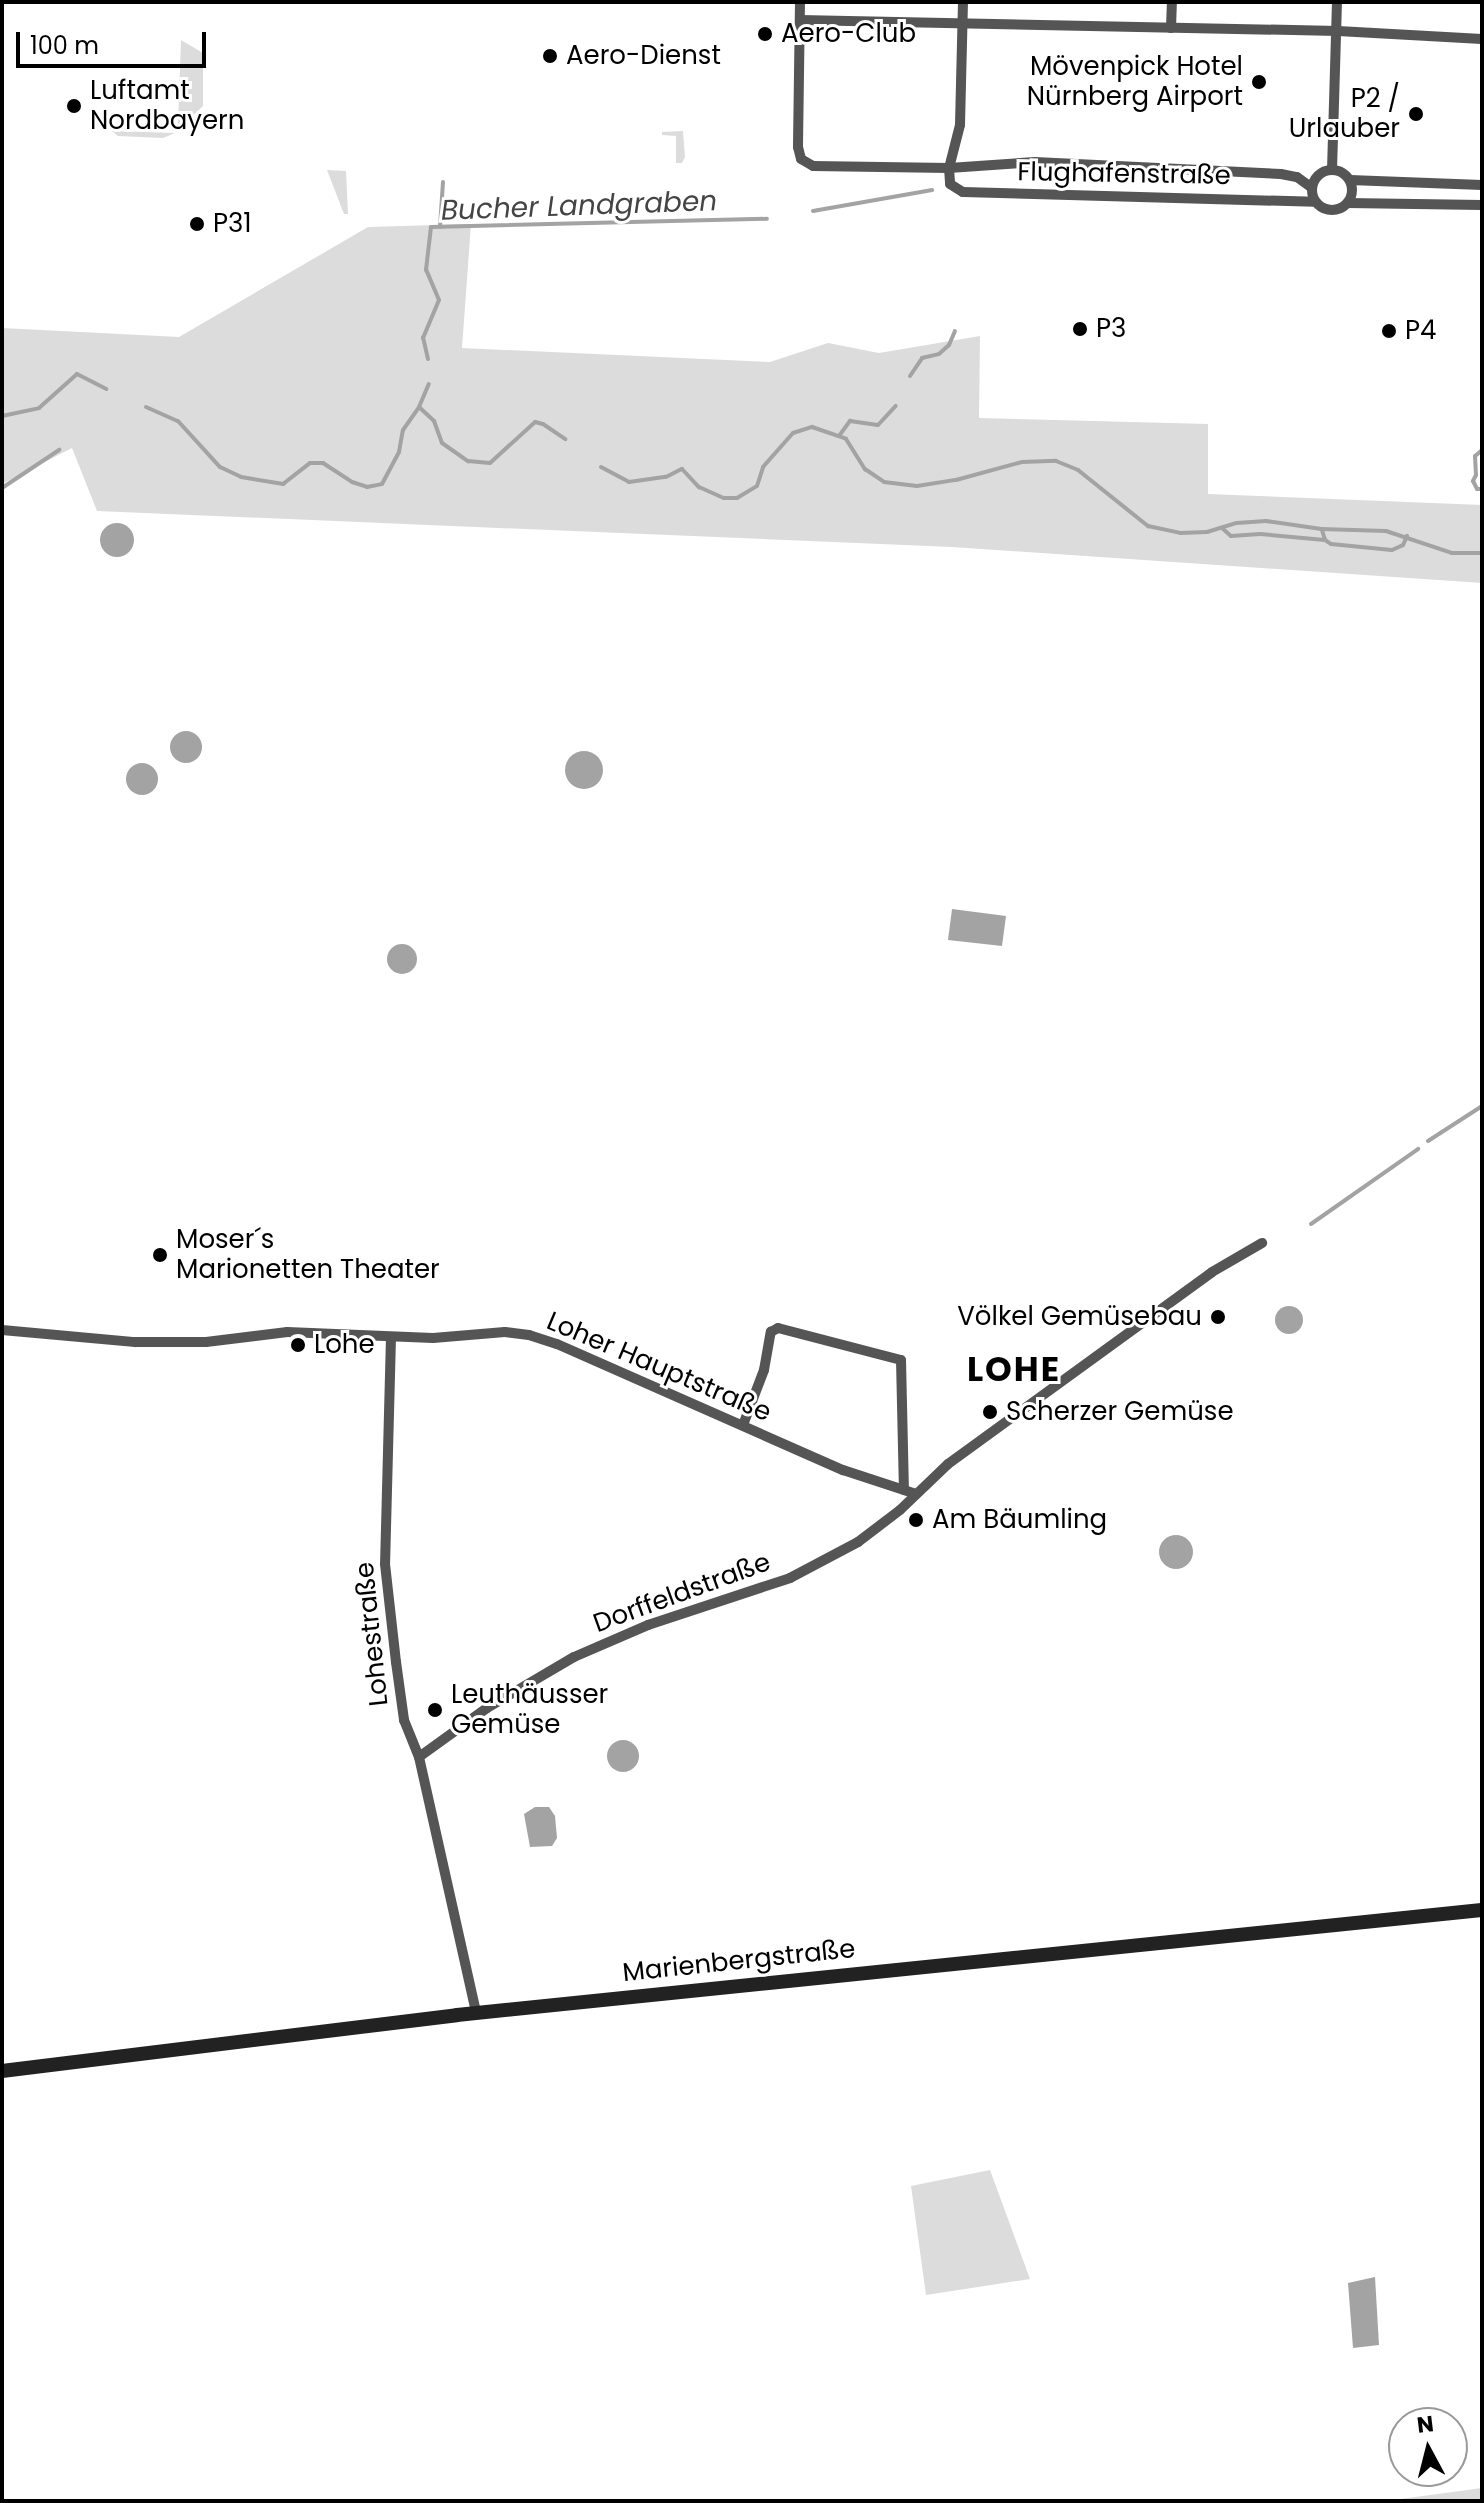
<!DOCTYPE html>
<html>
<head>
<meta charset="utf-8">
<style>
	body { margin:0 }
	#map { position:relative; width:1484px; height:2503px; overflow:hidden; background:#fff; font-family:Poppins,sans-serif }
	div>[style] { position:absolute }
	.green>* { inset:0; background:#dcdcdc }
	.water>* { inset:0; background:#a3a3a3 }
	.round { border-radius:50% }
	.stream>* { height:4px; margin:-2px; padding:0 2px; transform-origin:2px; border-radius:2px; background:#a3a3a3 }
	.street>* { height:10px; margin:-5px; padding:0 5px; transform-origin:5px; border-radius:5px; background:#555 }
	.street>.ring { margin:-5px; padding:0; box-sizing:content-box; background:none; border:10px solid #555; border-radius:50% }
	.secondary>* { height:14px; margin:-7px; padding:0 7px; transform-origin:7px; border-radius:7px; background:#222 }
	.dots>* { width:22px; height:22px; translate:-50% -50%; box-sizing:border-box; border:4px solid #fff; border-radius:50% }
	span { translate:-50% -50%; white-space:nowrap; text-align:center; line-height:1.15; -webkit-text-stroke:6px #fff; paint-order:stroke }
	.poi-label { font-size:26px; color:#000 }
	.left { translate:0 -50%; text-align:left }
	.right { translate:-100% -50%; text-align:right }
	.street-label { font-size:26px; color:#000 }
	.water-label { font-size:28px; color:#444; font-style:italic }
	.district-label { font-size:34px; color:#000; font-weight:700; letter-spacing:2px }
	.frame { position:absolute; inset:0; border:4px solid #000; pointer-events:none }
	.north { position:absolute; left:1388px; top:2407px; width:80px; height:80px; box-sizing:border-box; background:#fff; border:2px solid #999; border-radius:50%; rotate:353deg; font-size:22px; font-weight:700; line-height:32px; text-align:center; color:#000 }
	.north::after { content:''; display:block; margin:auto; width:28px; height:36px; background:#000; clip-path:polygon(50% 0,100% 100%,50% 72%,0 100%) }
	.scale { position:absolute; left:16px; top:32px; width:190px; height:36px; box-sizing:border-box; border:4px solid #000; border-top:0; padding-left:10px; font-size:24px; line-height:28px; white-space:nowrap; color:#000; -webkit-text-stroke:6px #fff; paint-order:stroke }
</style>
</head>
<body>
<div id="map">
	<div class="green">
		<i style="clip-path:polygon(181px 40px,203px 53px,203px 106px,183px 125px,178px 125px)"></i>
		<i style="clip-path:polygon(112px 131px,175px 133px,163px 138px,118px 136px)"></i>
		<i style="clip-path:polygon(683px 131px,685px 157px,682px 163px,676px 163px,676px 136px,662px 135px,662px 132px)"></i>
		<i style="clip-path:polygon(327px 170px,346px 171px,348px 214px,344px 214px)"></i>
		<i style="clip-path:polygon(471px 224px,462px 348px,770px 362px,828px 343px,879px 353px,980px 336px,979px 418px,1208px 424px,1208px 494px,1482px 505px,1482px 583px,952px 547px,97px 511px,72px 448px,2px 484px,2px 328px,179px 337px,368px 227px)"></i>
		<i style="clip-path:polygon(990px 2170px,1030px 2279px,926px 2295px,911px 2186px)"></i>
		<i style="clip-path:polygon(1482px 2488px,1482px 2501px,1386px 2501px)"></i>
	</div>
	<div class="water">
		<i class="round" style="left:100px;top:523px;width:34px;height:34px"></i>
		<i class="round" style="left:170px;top:731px;width:32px;height:32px"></i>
		<i class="round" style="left:565px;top:751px;width:38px;height:38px"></i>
		<i class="round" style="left:126px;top:763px;width:32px;height:32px"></i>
		<i style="clip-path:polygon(952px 909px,1006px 916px,1002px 946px,948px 940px)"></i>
		<i class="round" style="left:387px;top:944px;width:30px;height:30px"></i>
		<i class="round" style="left:1275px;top:1306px;width:28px;height:28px"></i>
		<i class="round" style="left:1159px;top:1535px;width:34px;height:34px"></i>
		<i class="round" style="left:607px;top:1740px;width:32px;height:32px"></i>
		<i style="clip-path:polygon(535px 1807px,549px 1807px,555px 1816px,557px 1838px,552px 1846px,530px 1847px,524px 1814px)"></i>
		<i style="clip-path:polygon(1375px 2277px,1379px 2345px,1353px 2348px,1348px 2283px)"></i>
	</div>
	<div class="stream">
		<i style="left:813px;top:211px;width:121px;rotate:-10deg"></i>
		<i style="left:440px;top:227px;width:45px;rotate:-86.2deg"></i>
		<i style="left:428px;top:359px;width:22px;rotate:-103deg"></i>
		<i style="left:423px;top:338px;width:41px;rotate:-67.2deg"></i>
		<i style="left:439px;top:300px;width:33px;rotate:-113deg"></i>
		<i style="left:426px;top:270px;width:43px;rotate:-83.4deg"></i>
		<i style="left:431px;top:227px;width:336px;rotate:-1.4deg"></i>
		<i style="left:910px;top:376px;width:22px;rotate:-56deg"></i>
		<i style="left:922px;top:358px;width:17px;rotate:-13deg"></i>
		<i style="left:939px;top:354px;width:13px;rotate:-42deg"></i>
		<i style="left:949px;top:345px;width:15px;rotate:-67deg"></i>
		<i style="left:146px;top:407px;width:35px;rotate:24deg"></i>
		<i style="left:178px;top:421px;width:62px;rotate:47.6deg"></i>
		<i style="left:220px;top:467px;width:23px;rotate:25deg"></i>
		<i style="left:241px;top:477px;width:43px;rotate:9.5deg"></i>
		<i style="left:283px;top:484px;width:34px;rotate:-38deg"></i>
		<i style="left:310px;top:463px;width:13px"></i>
		<i style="left:323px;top:463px;width:35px;rotate:33deg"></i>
		<i style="left:352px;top:482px;width:16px;rotate:18deg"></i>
		<i style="left:367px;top:487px;width:15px;rotate:-11deg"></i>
		<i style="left:382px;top:484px;width:36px;rotate:-62deg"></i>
		<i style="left:399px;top:452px;width:22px;rotate:-80deg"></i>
		<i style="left:403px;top:430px;width:28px;rotate:-55deg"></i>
		<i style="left:419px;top:407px;width:21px;rotate:43deg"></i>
		<i style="left:434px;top:421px;width:23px;rotate:70deg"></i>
		<i style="left:442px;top:443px;width:32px;rotate:35deg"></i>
		<i style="left:468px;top:461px;width:22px;rotate:5deg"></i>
		<i style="left:490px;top:463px;width:61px;rotate:-42.3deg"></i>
		<i style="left:535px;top:422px;width:8px;rotate:14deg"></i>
		<i style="left:543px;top:424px;width:27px;rotate:34deg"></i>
		<i style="left:419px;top:407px;width:25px;rotate:-67deg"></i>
		<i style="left:2px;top:416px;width:38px;rotate:-12deg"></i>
		<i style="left:39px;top:408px;width:51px;rotate:-41.8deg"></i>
		<i style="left:77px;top:374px;width:33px;rotate:27deg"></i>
		<i style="left:839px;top:436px;width:19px;rotate:-54deg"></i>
		<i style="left:850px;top:421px;width:28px;rotate:8deg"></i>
		<i style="left:878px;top:425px;width:26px;rotate:-47deg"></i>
		<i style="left:1482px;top:450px;width:9px;rotate:139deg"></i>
		<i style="left:1475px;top:456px;width:19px;rotate:87deg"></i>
		<i style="left:1476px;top:475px;width:7px;rotate:117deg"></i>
		<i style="left:1473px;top:481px;width:9px;rotate:63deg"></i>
		<i style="left:1477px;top:489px;width:5px"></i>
		<i style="left:601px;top:467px;width:32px;rotate:28deg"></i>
		<i style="left:629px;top:482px;width:37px;rotate:-8deg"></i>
		<i style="left:666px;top:477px;width:18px;rotate:-27deg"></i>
		<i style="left:682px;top:469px;width:25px;rotate:47deg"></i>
		<i style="left:699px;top:487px;width:27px;rotate:24deg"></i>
		<i style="left:724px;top:498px;width:13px"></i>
		<i style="left:737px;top:498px;width:23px;rotate:-31deg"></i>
		<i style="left:757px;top:486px;width:20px;rotate:-72deg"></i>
		<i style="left:763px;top:467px;width:45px;rotate:-48.6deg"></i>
		<i style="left:793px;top:433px;width:20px;rotate:-18deg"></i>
		<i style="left:812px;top:427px;width:36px;rotate:19deg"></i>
		<i style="left:846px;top:439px;width:36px;rotate:58deg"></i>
		<i style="left:865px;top:469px;width:23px;rotate:34deg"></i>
		<i style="left:884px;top:482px;width:33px;rotate:7deg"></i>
		<i style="left:917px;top:486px;width:39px;rotate:-9deg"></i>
		<i style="left:956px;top:480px;width:68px;rotate:-15.3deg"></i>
		<i style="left:1022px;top:462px;width:34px;rotate:-2deg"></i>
		<i style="left:1056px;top:461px;width:24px;rotate:22deg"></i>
		<i style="left:1078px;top:470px;width:90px;rotate:38.7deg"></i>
		<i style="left:1148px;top:526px;width:33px;rotate:12deg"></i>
		<i style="left:1180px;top:533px;width:27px;rotate:-2deg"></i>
		<i style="left:1207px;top:532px;width:31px;rotate:-17deg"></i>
		<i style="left:1237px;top:523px;width:29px;rotate:-4deg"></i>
		<i style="left:1266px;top:521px;width:56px;rotate:8.3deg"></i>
		<i style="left:1321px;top:529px;width:65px;rotate:1.8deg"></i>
		<i style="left:1386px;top:531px;width:70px;rotate:18.4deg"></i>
		<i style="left:1452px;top:553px;width:30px"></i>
		<i style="left:2px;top:488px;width:69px;rotate:-33.7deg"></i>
		<i style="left:1222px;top:528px;width:12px;rotate:42deg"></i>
		<i style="left:1231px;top:536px;width:29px;rotate:-4deg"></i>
		<i style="left:1260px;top:534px;width:65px;rotate:5.3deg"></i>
		<i style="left:1322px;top:530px;width:10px;rotate:73deg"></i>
		<i style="left:1325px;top:540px;width:7px;rotate:34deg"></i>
		<i style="left:1331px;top:544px;width:61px;rotate:5.6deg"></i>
		<i style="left:1392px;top:550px;width:12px;rotate:-24deg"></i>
		<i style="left:1403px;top:545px;width:10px;rotate:-66deg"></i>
		<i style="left:1428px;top:1141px;width:64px;rotate:-32.9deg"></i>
		<i style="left:1311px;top:1224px;width:131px;rotate:-35deg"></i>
	</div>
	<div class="street">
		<i style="left:800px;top:2px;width:145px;rotate:90.8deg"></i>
		<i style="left:798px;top:147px;width:12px;rotate:76deg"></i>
		<i style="left:801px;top:159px;width:14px;rotate:30deg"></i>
		<i style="left:813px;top:166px;width:136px;rotate:0.8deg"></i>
		<i style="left:949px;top:168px;width:86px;rotate:-4deg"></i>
		<i style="left:1035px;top:162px;width:246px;rotate:2.8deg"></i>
		<i style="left:1281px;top:174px;width:16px;rotate:11deg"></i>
		<i style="left:1297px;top:177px;width:17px;rotate:36deg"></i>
		<i style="left:963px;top:2px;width:123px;rotate:91.4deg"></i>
		<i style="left:960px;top:125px;width:44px;rotate:104.3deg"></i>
		<i style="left:949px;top:168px;width:16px;rotate:86deg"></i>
		<i style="left:950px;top:184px;width:15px;rotate:32deg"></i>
		<i style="left:963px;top:192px;width:352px;rotate:1.6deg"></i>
		<i style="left:800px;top:20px;width:538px;rotate:1.17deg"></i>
		<i style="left:1338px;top:31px;width:144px;rotate:3.2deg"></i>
		<i style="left:1171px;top:28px;width:26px;rotate:-88deg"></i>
		<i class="ring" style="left:1312px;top:170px;width:30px;height:30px"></i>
		<i style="left:1332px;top:170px;width:168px;rotate:-88.3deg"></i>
		<i style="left:1350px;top:180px;width:132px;rotate:2.2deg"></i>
		<i style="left:1348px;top:203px;width:134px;rotate:0.9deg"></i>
		<i style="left:2px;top:1330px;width:134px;rotate:5.2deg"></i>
		<i style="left:135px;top:1342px;width:71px"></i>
		<i style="left:206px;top:1342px;width:82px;rotate:-7deg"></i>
		<i style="left:287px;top:1332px;width:146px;rotate:2.4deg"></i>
		<i style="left:433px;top:1338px;width:72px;rotate:-4.8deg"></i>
		<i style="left:505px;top:1332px;width:24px;rotate:7deg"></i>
		<i style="left:529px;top:1335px;width:29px;rotate:18deg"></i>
		<i style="left:557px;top:1344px;width:313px;rotate:23.8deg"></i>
		<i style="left:843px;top:1470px;width:77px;rotate:18.2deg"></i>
		<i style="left:391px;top:1337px;width:227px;rotate:91.5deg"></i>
		<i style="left:385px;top:1564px;width:99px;rotate:83.6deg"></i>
		<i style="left:396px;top:1662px;width:59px;rotate:82.1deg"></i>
		<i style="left:404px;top:1720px;width:40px;rotate:68deg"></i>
		<i style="left:419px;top:1757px;width:262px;rotate:77.4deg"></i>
		<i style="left:743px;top:1425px;width:59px;rotate:-69.1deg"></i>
		<i style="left:764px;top:1370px;width:39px;rotate:-80deg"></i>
		<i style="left:771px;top:1332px;width:8px;rotate:-30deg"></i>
		<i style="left:778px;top:1328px;width:127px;rotate:14.6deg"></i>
		<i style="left:901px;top:1360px;width:130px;rotate:88.7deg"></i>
		<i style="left:419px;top:1757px;width:84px;rotate:-35.8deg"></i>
		<i style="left:487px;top:1708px;width:101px;rotate:-30.4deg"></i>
		<i style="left:574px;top:1657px;width:81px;rotate:-23.4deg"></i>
		<i style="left:648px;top:1625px;width:150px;rotate:-18.3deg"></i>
		<i style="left:790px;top:1578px;width:77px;rotate:-27.9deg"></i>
		<i style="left:858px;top:1542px;width:53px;rotate:-37.3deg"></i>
		<i style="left:900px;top:1510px;width:66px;rotate:-43.8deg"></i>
		<i style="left:948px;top:1464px;width:326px;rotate:-36deg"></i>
		<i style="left:1212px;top:1272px;width:58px;rotate:-30.1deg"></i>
	</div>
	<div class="secondary">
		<i style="left:2px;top:2071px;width:458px;rotate:-7deg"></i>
		<i style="left:457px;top:2015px;width:1030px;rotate:-5.85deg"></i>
	</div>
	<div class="dots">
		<i style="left:765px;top:34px;background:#000"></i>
		<i style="left:550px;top:56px;background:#000"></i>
		<i style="left:1259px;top:82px;background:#000"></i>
		<i style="left:74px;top:106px;background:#000"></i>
		<i style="left:1416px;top:114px;background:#000"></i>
		<i style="left:197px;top:224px;background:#000"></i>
		<i style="left:1080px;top:329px;background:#000"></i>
		<i style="left:1389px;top:331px;background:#000"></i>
		<i style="left:160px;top:1255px;background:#000"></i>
		<i style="left:1218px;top:1317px;background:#000"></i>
		<i style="left:298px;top:1345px;background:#000"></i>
		<i style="left:990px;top:1412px;background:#000"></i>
		<i style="left:916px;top:1520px;background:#000"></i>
		<i style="left:435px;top:1710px;background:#000"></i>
	</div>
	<div class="poi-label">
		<span class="left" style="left:781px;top:34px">Aero-Club</span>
		<span class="left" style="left:566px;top:56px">Aero-Dienst</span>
		<span class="right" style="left:1243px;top:82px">Mövenpick Hotel<br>Nürnberg Airport</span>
		<span class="left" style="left:90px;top:106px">Luftamt<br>Nordbayern</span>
		<span class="right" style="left:1400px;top:114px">P2 /<br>Urlauber</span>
		<span class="left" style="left:213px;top:224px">P31</span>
		<span class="left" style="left:1096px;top:329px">P3</span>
		<span class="left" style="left:1405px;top:331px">P4</span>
		<span class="left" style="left:176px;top:1255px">Moser´s<br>Marionetten Theater</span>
		<span class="right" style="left:1202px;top:1317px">Völkel Gemüsebau</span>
		<span class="left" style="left:314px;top:1345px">Lohe</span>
		<span class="left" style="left:1006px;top:1412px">Scherzer Gemüse</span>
		<span class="left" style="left:932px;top:1520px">Am Bäumling</span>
		<span class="left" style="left:451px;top:1710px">Leuthäusser<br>Gemüse</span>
	</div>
	<div class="street-label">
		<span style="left:1124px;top:174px;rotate:1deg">Flughafenstraße</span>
		<span style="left:659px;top:1367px;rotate:23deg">Loher Hauptstraße</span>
		<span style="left:682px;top:1593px;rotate:-20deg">Dorffeldstraße</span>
		<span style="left:372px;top:1634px;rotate:-96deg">Lohestraße</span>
		<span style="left:739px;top:1961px;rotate:-6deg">Marienbergstraße</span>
	</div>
	<div class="water-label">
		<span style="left:579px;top:206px;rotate:-2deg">Bucher Landgraben</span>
	</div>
	<div class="district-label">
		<span style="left:1014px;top:1370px">LOHE</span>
	</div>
	<div class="frame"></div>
	<div class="north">N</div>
	<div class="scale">100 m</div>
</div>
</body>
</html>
